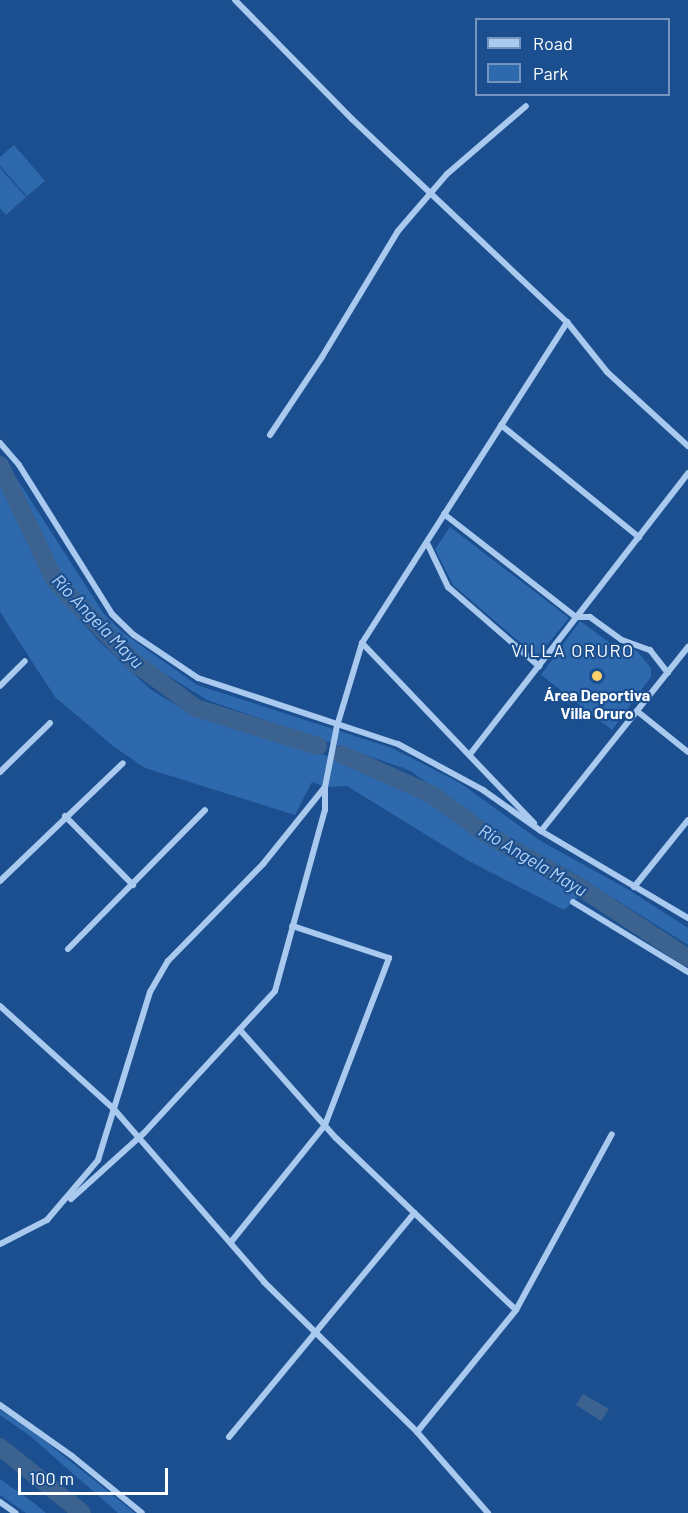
<!DOCTYPE html>
<html>
<head>
<meta charset="utf-8">
<style>
	body { margin:0 }
	#map { position:relative; width:688px; height:1513px; overflow:hidden; background:#1b4f8f; font-family:Barlow,sans-serif }
	div>[style] { position:absolute }
	.green>* { inset:0; background:#2e69ad }
	.water>* { inset:0; background:#3c6290 }
	.river>* { height:18px; margin:-9px; padding:0 9px; transform-origin:9px; border-radius:9px; background:#3c6290 }
	.minor>* { height:6px; margin:-3px; padding:0 3px; transform-origin:3px; border-radius:3px; background:#a9c9ee }
	.dots>* { width:16px; height:16px; translate:-50% -50%; box-sizing:border-box; border:3px solid #1b4f8f; border-radius:50% }
	span { translate:-50% -50%; white-space:nowrap; text-align:center; line-height:1.15; -webkit-text-stroke:4.5px #1b4f8f; paint-order:stroke }
	.poi-label { font-size:16px; color:#fff; font-weight:700 }
	.water-label { font-size:18px; color:#b5d3f5; font-style:italic }
	.neighbourhood-label { font-size:18px; color:#fff; letter-spacing:1.5px }
	.legend { position:absolute; left:475px; top:18px; width:195px; height:78px; box-sizing:border-box; background:#1b4f8f; border:2px solid #7695bc; margin:0; padding:8px 10px; list-style:none; font-size:18px; color:#fff }
	.legend li { display:flex; align-items:center; gap:12px; height:30px }
	.legend b { width:30px; border:2px solid #7695bc }
	.scale { position:absolute; left:18px; top:1468px; width:150px; height:27px; box-sizing:border-box; border:3px solid #fff; border-top:0; padding-left:8px; font-size:18px; line-height:21px; white-space:nowrap; color:#fff; -webkit-text-stroke:4px #1b4f8f; paint-order:stroke }
</style>
</head>
<body>
<div id="map">
	<div class="green">
		<i style="clip-path:polygon(14px 145px,45px 181px,27px 196px,0 166px,0 157px)"></i>
		<i style="clip-path:polygon(0 168px,26px 197px,6px 215px,0 208px)"></i>
		<i style="clip-path:polygon(8px 465px,104px 614px,122px 632px,197px 685px,392px 748px,460px 783px,539px 840px,629px 890px,688px 928px,688px 945px,572px 872px,492px 828px,409px 770px,207px 700px,138px 657px,62px 579px)"></i>
		<i style="clip-path:polygon(0 480px,50px 586px,99px 641px,150px 689px,192px 715px,303px 747px,383px 776px,422px 797px,486px 842px,556px 875px,579px 896px,564px 910px,467px 860px,347px 786px,325px 787px,312px 782px,295px 815px,145px 768px,113px 746px,55px 697px,0 612px)"></i>
		<i style="clip-path:polygon(450px 527px,569px 618px,537px 657px,453px 585px,435px 549px)"></i>
		<i style="clip-path:polygon(580px 621px,610px 643px,637px 651px,651px 668px,651px 677px,612px 730px,541px 675px)"></i>
		<i style="clip-path:polygon(0 1410px,35px 1433px,135px 1513px,118px 1513px,29px 1435px,0 1415px)"></i>
		<i style="clip-path:polygon(0 1479px,34px 1503px,46px 1513px,26px 1513px,0 1495px)"></i>
	</div>
	<div class="water">
		<i style="clip-path:polygon(583px 1394px,609px 1409px,601px 1421px,576px 1405px)"></i>
	</div>
	<div class="river">
		<i style="left:0;top:465px;width:128px;rotate:64.6deg"></i>
		<i style="left:55px;top:581px;width:113px;rotate:45.7deg"></i>
		<i style="left:134px;top:662px;width:77px;rotate:36.6deg"></i>
		<i style="left:196px;top:708px;width:128px;rotate:17.3deg"></i>
		<i style="left:341px;top:754px;width:98px;rotate:24deg"></i>
		<i style="left:431px;top:794px;width:66px;rotate:36.3deg"></i>
		<i style="left:484px;top:833px;width:108px;rotate:29.4deg"></i>
		<i style="left:578px;top:886px;width:131px;rotate:33.2deg"></i>
		<i style="left:0;top:1447px;width:105px;rotate:38.8deg"></i>
	</div>
	<div class="minor">
		<i style="left:235px;top:0;width:167px;rotate:45.5deg"></i>
		<i style="left:352px;top:119px;width:296px;rotate:43.4deg"></i>
		<i style="left:567px;top:322px;width:64px;rotate:51.3deg"></i>
		<i style="left:607px;top:372px;width:110px;rotate:42.4deg"></i>
		<i style="left:501px;top:425px;width:178px;rotate:39.1deg"></i>
		<i style="left:270px;top:435px;width:94px;rotate:-56.3deg"></i>
		<i style="left:322px;top:357px;width:147px;rotate:-58.9deg"></i>
		<i style="left:398px;top:231px;width:75px;rotate:-49.3deg"></i>
		<i style="left:447px;top:174px;width:104px;rotate:-40.7deg"></i>
		<i style="left:0;top:443px;width:29px;rotate:49deg"></i>
		<i style="left:19px;top:465px;width:176px;rotate:58deg"></i>
		<i style="left:112px;top:614px;width:30px;rotate:44deg"></i>
		<i style="left:134px;top:635px;width:77px;rotate:33.9deg"></i>
		<i style="left:198px;top:678px;width:211px;rotate:18.3deg"></i>
		<i style="left:398px;top:744px;width:97px;rotate:28.4deg"></i>
		<i style="left:483px;top:790px;width:71px;rotate:35.3deg"></i>
		<i style="left:541px;top:831px;width:171px;rotate:30.6deg"></i>
		<i style="left:444px;top:514px;width:167px;rotate:38deg"></i>
		<i style="left:576px;top:617px;width:14px"></i>
		<i style="left:590px;top:617px;width:39px;rotate:36deg"></i>
		<i style="left:622px;top:640px;width:30px;rotate:20deg"></i>
		<i style="left:650px;top:650px;width:29px;rotate:52deg"></i>
		<i style="left:428px;top:545px;width:47px;rotate:64.5deg"></i>
		<i style="left:448px;top:587px;width:121px;rotate:41deg"></i>
		<i style="left:362px;top:643px;width:249px;rotate:46.3deg"></i>
		<i style="left:0;top:686px;width:35px;rotate:-45deg"></i>
		<i style="left:637px;top:711px;width:65px;rotate:38.8deg"></i>
		<i style="left:471px;top:753px;width:354px;rotate:-52.2deg"></i>
		<i style="left:0;top:772px;width:70px;rotate:-44.4deg"></i>
		<i style="left:65px;top:816px;width:97px;rotate:45.4deg"></i>
		<i style="left:541px;top:831px;width:236px;rotate:-51.4deg"></i>
		<i style="left:0;top:881px;width:170px;rotate:-43.8deg"></i>
		<i style="left:634px;top:887px;width:86px;rotate:-51.1deg"></i>
		<i style="left:573px;top:902px;width:135px;rotate:31.3deg"></i>
		<i style="left:68px;top:949px;width:195px;rotate:-45.4deg"></i>
		<i style="left:0;top:1006px;width:152px;rotate:42.1deg"></i>
		<i style="left:113px;top:1108px;width:230px;rotate:49deg"></i>
		<i style="left:264px;top:1282px;width:214px;rotate:44.4deg"></i>
		<i style="left:417px;top:1432px;width:108px;rotate:48.8deg"></i>
		<i style="left:240px;top:1030px;width:144px;rotate:48.4deg"></i>
		<i style="left:336px;top:1138px;width:249px;rotate:43.7deg"></i>
		<i style="left:71px;top:1199px;width:98px;rotate:-42.1deg"></i>
		<i style="left:144px;top:1133px;width:193px;rotate:-47.3deg"></i>
		<i style="left:275px;top:991px;width:188px;rotate:-74.6deg"></i>
		<i style="left:325px;top:810px;width:23px;rotate:-90deg"></i>
		<i style="left:231px;top:1242px;width:150px;rotate:-51.2deg"></i>
		<i style="left:325px;top:1125px;width:179px;rotate:-69deg"></i>
		<i style="left:389px;top:958px;width:102px;rotate:-161.7deg"></i>
		<i style="left:0;top:1244px;width:53px;rotate:-27.1deg"></i>
		<i style="left:47px;top:1220px;width:79px;rotate:-49.6deg"></i>
		<i style="left:98px;top:1160px;width:176px;rotate:-72.8deg"></i>
		<i style="left:150px;top:992px;width:36px;rotate:-60deg"></i>
		<i style="left:168px;top:961px;width:136px;rotate:-45.6deg"></i>
		<i style="left:263px;top:864px;width:99px;rotate:-51.2deg"></i>
		<i style="left:325px;top:787px;width:62px;rotate:-78.9deg"></i>
		<i style="left:337px;top:726px;width:87px;rotate:-73.2deg"></i>
		<i style="left:362px;top:643px;width:381px;rotate:-57.4deg"></i>
		<i style="left:0;top:1405px;width:88px;rotate:35.3deg"></i>
		<i style="left:72px;top:1456px;width:90px;rotate:39.2deg"></i>
		<i style="left:417px;top:1432px;width:157px;rotate:-50.9deg"></i>
		<i style="left:516px;top:1310px;width:200px;rotate:-61.4deg"></i>
		<i style="left:229px;top:1437px;width:291px;rotate:-50.4deg"></i>
		<i style="left:0;top:1502px;width:19px;rotate:35deg"></i>
	</div>
	<div class="dots">
		<i style="left:597px;top:676px;background:#ffd166"></i>
	</div>
	<div class="poi-label">
		<span style="left:597px;top:704px">Área Deportiva<br>Villa Oruro</span>
	</div>
	<div class="water-label">
		<span style="left:98px;top:621px;rotate:46deg">Río Angela Mayu</span>
		<span style="left:533px;top:860px;rotate:31deg">Río Angela Mayu</span>
	</div>
	<div class="neighbourhood-label">
		<span style="left:573px;top:650px">VILLA ORURO</span>
	</div>
	<ul class="legend">
	<li><b style="height:8px;background:#a9c9ee"></b>Road</li>
	<li><b style="height:16px;background:#2e69ad"></b>Park</li>
	</ul>
	<div class="scale">100 m</div>
</div>
</body>
</html>
